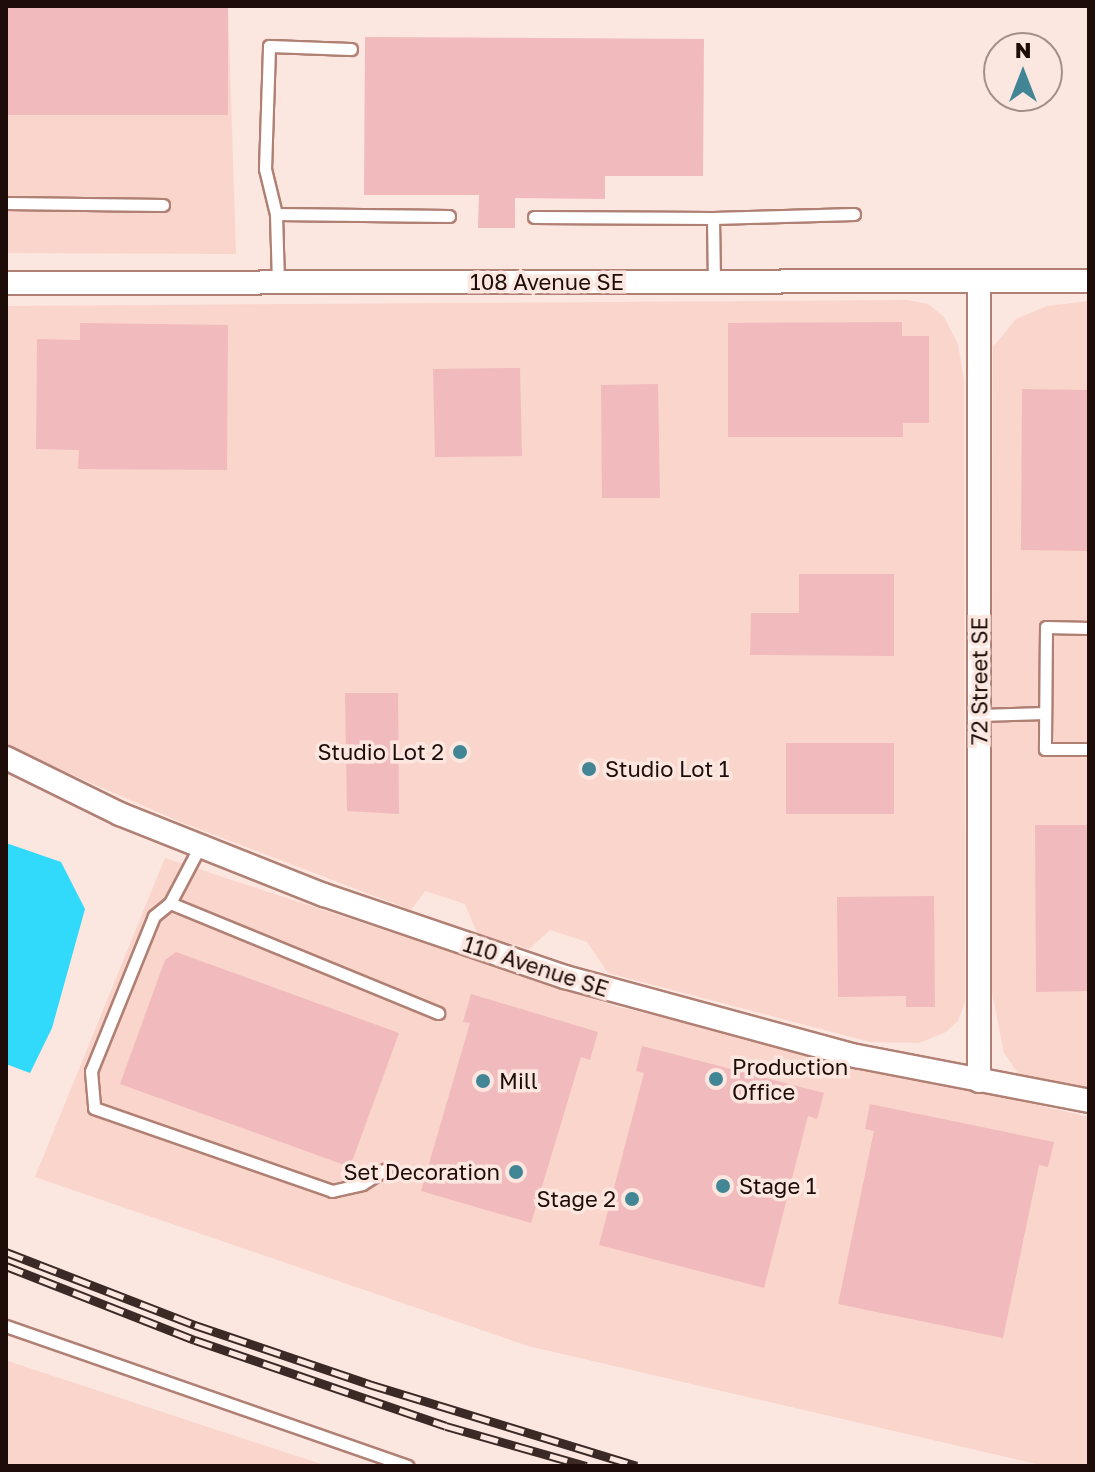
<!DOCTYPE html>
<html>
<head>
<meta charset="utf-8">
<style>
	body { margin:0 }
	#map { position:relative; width:1095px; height:1472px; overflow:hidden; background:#fbe6e0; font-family:"Golos Text",sans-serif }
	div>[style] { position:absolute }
	.built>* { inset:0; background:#fad5cb }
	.water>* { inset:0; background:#31d9fa }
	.building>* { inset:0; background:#f1babd }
	.roads { filter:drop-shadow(2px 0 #b08074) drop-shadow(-2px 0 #b08074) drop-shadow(0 2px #b08074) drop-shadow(0 -2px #b08074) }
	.lane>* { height:11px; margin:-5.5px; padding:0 5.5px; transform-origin:5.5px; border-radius:5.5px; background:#fff }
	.street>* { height:22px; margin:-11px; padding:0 11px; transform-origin:11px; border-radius:11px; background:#fff }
	.rail>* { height:9px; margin-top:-4.5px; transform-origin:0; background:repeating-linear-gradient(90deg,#fbe6e0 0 18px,#3b2925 0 36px); box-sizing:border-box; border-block:2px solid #3b2925 }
	.dots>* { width:22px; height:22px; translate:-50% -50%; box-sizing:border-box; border:4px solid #fbe6e0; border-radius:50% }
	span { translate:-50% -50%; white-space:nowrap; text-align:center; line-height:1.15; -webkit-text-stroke:7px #fbe6e0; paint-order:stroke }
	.street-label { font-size:22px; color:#1d0c08 }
	.poi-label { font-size:22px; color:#1d0c08 }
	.right { translate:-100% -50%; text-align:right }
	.left { translate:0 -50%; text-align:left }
	.frame { position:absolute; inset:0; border:8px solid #1d0c08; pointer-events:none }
	.north { position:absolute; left:983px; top:32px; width:80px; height:80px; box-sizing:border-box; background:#fbe6e0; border:2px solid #a28f8a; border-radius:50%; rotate:0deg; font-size:22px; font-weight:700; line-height:32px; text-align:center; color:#1d0c08 }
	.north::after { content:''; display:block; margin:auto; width:28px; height:36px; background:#428595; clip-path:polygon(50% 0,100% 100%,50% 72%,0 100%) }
</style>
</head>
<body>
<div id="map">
	<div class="built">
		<i style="clip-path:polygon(6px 6px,228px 6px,236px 254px,6px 253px)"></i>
		<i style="clip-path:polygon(907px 300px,928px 304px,944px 317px,958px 344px,964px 380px,965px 1002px,958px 1021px,946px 1032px,919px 1043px,870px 1042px,608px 973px,587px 942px,550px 930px,529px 949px,477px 933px,465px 904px,425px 891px,411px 910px,183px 823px,6px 746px,6px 306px)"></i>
		<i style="clip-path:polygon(1089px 301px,1089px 1089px,1018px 1073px,1004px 1053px,991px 988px,993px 347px,1016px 319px,1047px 306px)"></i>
		<i style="clip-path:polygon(165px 858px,615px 1006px,1089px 1117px,1089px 1466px,1045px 1466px,528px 1346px,35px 1177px)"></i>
		<i style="clip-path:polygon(6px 1360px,14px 1363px,327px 1466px,6px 1466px)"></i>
	</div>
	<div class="water">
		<i style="clip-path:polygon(6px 843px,61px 862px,85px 909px,52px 1028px,30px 1073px,6px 1064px)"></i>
	</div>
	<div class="building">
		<i style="clip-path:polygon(6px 6px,228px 6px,228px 115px,6px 115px)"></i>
		<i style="clip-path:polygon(365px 37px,704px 39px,703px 176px,605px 176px,605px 199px,515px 198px,515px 228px,478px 228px,479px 195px,364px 195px)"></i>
		<i style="clip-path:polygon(902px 322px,902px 336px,929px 336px,929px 423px,903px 423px,903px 437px,728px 437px,728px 323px)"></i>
		<i style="clip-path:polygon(80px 323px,228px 325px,227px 470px,78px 469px,79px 450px,36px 449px,37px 339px,80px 340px)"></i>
		<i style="clip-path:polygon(520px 368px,522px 456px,435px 457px,433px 369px)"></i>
		<i style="clip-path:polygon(658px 384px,660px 498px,602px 498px,601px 385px)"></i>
		<i style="clip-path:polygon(1022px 389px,1089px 390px,1089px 551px,1021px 550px)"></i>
		<i style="clip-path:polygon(799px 574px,894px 574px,894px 656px,750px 655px,751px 613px,799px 613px)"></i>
		<i style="clip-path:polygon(345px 693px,398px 693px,399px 814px,347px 811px)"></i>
		<i style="clip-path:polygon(786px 743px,894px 743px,894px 814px,786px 814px)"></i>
		<i style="clip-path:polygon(1035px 825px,1089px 825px,1089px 991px,1036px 992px)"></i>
		<i style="clip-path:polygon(934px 896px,935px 1007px,906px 1007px,906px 996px,838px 997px,837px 897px)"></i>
		<i style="clip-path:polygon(176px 952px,399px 1033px,350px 1167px,120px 1084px,165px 960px)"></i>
		<i style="clip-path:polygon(471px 994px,598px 1032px,590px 1060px,581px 1057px,531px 1223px,421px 1191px,470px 1023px,463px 1022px)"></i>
		<i style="clip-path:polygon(642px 1046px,824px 1093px,817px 1119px,808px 1116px,764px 1288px,599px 1245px,644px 1073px,636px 1071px)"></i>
		<i style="clip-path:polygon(870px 1104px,1054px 1142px,1048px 1167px,1039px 1165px,1003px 1338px,838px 1304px,874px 1131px,865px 1129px)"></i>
	</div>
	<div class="roads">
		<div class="lane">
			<i style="left:6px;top:203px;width:157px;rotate:0.7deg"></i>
			<i style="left:276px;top:214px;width:173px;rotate:0.7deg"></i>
			<i style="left:534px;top:217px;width:179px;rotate:0.3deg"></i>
			<i style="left:278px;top:282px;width:68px;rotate:-91.7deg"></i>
			<i style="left:276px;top:214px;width:46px;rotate:-103.7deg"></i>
			<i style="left:265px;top:169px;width:123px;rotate:-88.1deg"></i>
			<i style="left:269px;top:46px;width:82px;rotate:2.1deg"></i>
			<i style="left:714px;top:282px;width:64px;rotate:-90.9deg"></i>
			<i style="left:713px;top:218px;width:141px;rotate:-1.6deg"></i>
			<i style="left:1089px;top:628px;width:43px;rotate:-178.7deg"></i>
			<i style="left:1046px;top:627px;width:122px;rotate:90.5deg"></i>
			<i style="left:1045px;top:749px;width:44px"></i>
			<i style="left:979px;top:715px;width:66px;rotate:-1.7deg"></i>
			<i style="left:200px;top:846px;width:64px;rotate:117.8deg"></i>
			<i style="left:170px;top:903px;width:290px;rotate:22.3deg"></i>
			<i style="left:170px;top:903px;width:21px;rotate:141deg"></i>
			<i style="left:154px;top:916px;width:167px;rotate:112.1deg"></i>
			<i style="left:91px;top:1071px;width:37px;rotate:85deg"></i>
			<i style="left:94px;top:1108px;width:252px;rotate:19.2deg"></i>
			<i style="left:332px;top:1191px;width:31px;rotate:-13deg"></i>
			<i style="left:362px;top:1184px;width:28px;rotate:-32deg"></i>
			<i style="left:6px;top:1326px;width:425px;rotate:19.2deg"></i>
		</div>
		<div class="street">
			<i style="left:979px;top:281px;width:800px;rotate:90deg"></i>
			<i style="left:6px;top:283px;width:1083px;rotate:-0.11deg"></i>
			<i style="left:6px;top:758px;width:127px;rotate:26.2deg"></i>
			<i style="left:120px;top:814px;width:219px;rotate:21.7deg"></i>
			<i style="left:324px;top:895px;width:255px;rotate:18.8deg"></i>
			<i style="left:565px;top:977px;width:302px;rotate:15.2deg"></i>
			<i style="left:856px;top:1056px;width:237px;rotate:10.9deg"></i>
		</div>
	</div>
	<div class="rail">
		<i style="left:6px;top:1252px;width:203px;rotate:21.1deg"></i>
		<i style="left:195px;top:1325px;width:184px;rotate:18.7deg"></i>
		<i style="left:369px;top:1384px;width:280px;rotate:17deg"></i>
		<i style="left:6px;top:1266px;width:203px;rotate:21.4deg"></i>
		<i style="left:195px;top:1340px;width:265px;rotate:18.9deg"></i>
		<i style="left:446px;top:1426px;width:146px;rotate:15.9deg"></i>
	</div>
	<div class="dots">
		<i style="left:460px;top:752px;background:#428595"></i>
		<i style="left:589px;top:769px;background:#428595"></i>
		<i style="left:716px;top:1079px;background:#428595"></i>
		<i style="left:483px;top:1081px;background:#428595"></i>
		<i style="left:516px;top:1172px;background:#428595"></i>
		<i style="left:723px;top:1186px;background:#428595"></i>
		<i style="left:632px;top:1199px;background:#428595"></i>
	</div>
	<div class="street-label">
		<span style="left:547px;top:282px">108 Avenue SE</span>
		<span style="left:979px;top:681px;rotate:-90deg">72 Street SE</span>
		<span style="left:536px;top:966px;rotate:18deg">110 Avenue SE</span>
	</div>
	<div class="poi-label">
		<span class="right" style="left:444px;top:752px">Studio Lot 2</span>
		<span class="left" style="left:605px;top:769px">Studio Lot 1</span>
		<span class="left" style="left:732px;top:1079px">Production<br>Office</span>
		<span class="left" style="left:499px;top:1081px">Mill</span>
		<span class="right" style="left:500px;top:1172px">Set Decoration</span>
		<span class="left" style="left:739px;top:1186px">Stage 1</span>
		<span class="right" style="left:616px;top:1199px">Stage 2</span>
	</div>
	<div class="frame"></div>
	<div class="north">N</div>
</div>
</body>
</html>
